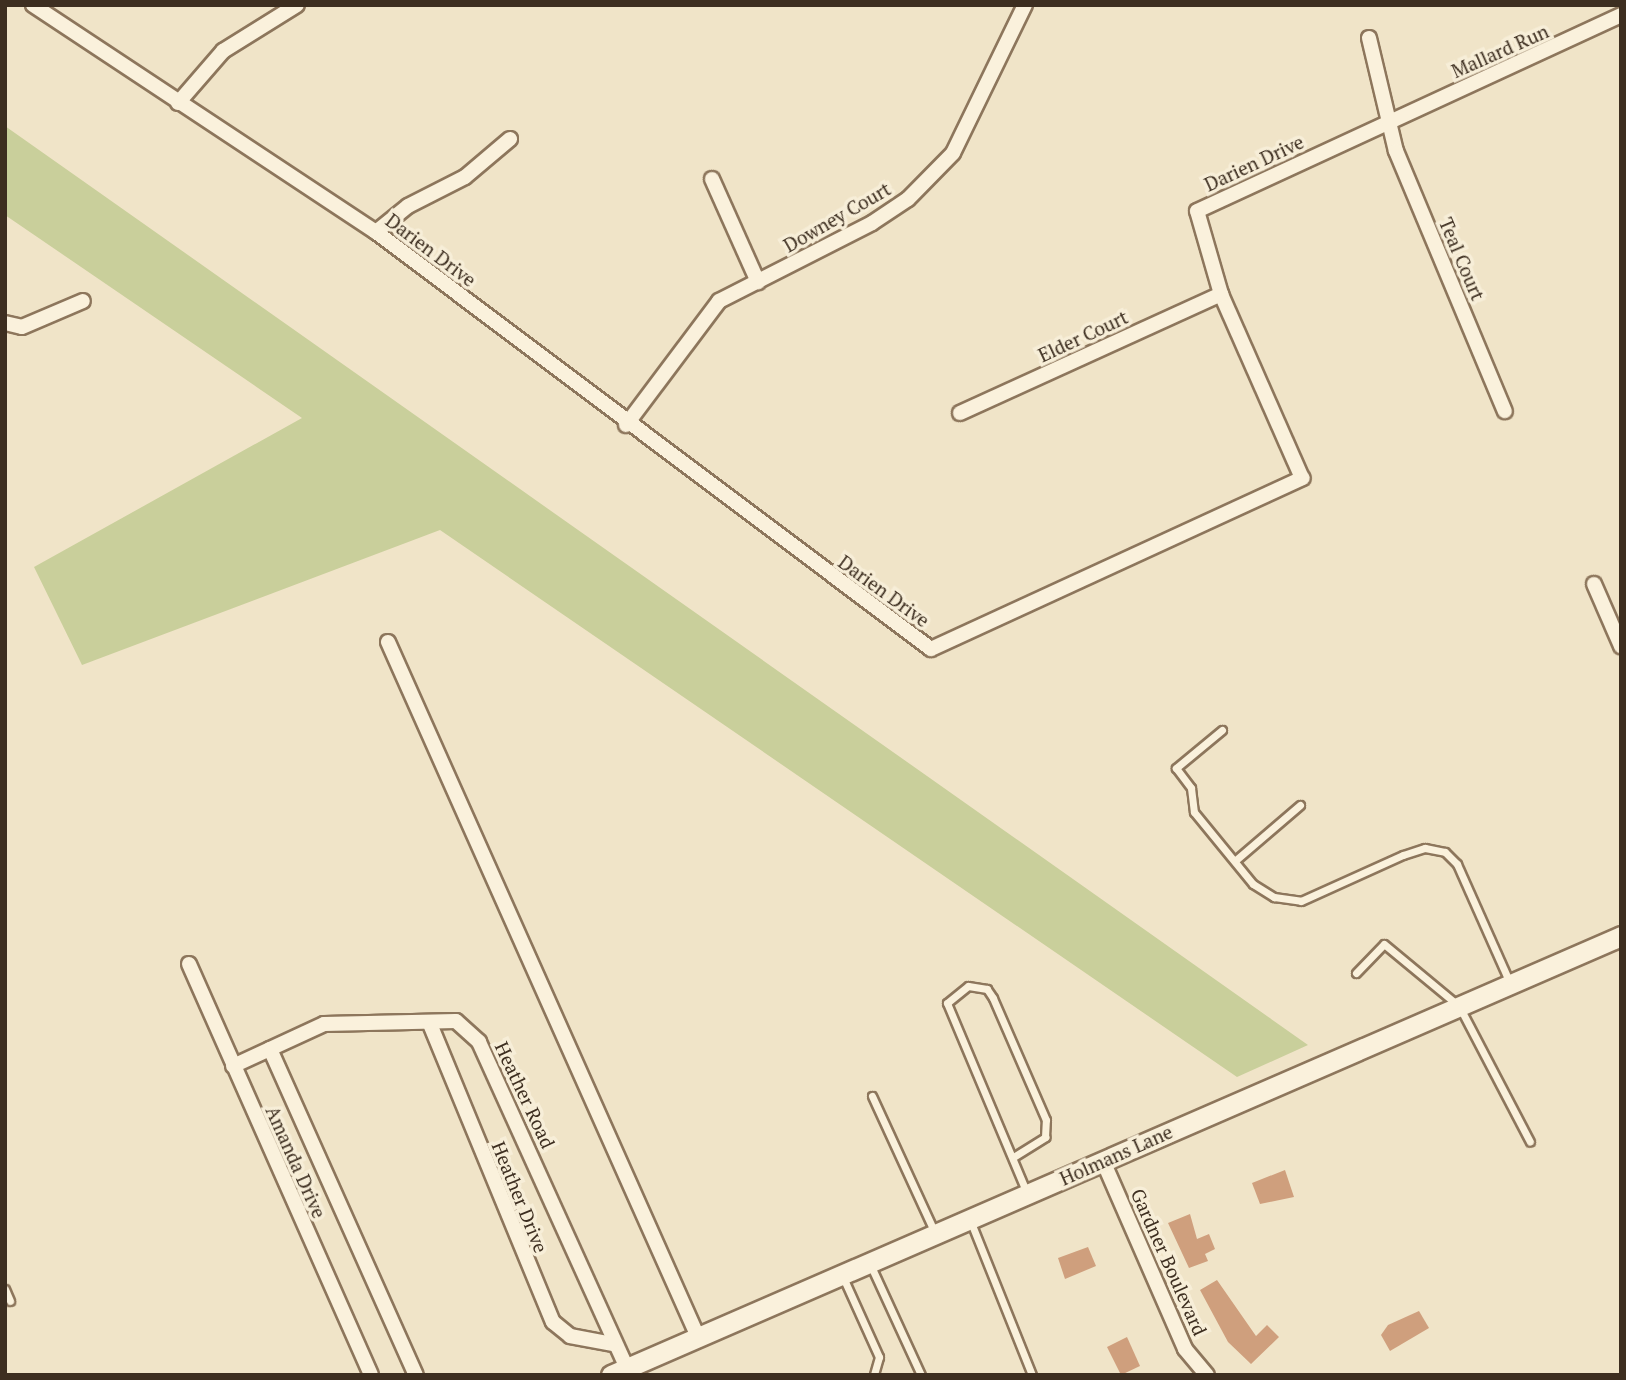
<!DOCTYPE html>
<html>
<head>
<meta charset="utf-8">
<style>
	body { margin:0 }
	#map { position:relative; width:1626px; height:1380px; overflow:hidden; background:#f0e4c8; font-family:"PT Serif",serif }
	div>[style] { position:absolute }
	.green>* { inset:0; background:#c9cf9b }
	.building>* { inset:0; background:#cf9f7d }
	.roads { filter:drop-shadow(2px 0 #8d765c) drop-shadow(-2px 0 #8d765c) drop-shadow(0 2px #8d765c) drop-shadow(0 -2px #8d765c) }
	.lane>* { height:7px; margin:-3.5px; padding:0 3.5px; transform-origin:3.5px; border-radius:3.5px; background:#faf1dc }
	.street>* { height:14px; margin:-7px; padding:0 7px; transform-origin:7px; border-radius:7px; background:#faf1dc }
	.secondary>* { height:19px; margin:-9.5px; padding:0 9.5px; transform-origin:9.5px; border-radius:9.5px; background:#faf1dc }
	span { translate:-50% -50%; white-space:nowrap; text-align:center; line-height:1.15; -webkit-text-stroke:7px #f7eed8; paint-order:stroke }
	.street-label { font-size:19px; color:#3d2e20 }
	.frame { position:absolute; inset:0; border:7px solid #3d2e20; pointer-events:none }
</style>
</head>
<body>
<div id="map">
	<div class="green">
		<i style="clip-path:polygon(5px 126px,927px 776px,1308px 1045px,1237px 1077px,440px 530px,82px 665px,34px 567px,302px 418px,5px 215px)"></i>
	</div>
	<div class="building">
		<i style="clip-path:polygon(1285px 1170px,1294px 1197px,1260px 1204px,1252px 1183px)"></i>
		<i style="clip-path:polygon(1190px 1214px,1197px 1239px,1209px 1234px,1215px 1249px,1205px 1254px,1208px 1261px,1189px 1268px,1168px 1223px)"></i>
		<i style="clip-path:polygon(1088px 1247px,1096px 1266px,1065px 1279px,1058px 1258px)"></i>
		<i style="clip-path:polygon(1217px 1280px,1256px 1336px,1267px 1325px,1279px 1337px,1251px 1364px,1228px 1342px,1200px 1290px)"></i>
		<i style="clip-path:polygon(1419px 1311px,1429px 1328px,1390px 1351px,1381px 1335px,1388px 1325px)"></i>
		<i style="clip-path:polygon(1127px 1337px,1140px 1366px,1121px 1375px,1107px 1347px)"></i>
	</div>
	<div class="roads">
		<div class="lane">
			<i style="left:1222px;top:730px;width:60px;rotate:140.4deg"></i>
			<i style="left:1176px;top:768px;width:25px;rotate:53deg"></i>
			<i style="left:1191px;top:788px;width:24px;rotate:83deg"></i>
			<i style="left:1194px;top:812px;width:93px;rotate:50.7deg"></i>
			<i style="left:1253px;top:884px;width:25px;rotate:32deg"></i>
			<i style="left:1274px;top:897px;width:27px;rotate:8deg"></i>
			<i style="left:1301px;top:901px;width:112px;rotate:-24.3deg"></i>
			<i style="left:1403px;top:855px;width:23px;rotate:-18deg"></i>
			<i style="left:1425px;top:848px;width:20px;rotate:11deg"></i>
			<i style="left:1445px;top:852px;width:17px;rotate:45deg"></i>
			<i style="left:1457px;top:864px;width:130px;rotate:66deg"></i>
			<i style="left:1237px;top:859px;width:83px;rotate:-40.6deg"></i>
			<i style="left:1356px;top:973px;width:40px;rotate:-46deg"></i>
			<i style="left:1384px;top:944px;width:97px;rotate:39.6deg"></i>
			<i style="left:1459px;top:1006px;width:153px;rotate:62.4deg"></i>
			<i style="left:872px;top:1096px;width:151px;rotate:65.3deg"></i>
			<i style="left:1015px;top:1156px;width:36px;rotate:-32deg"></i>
			<i style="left:1045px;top:1137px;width:17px;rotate:-87deg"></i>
			<i style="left:1046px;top:1120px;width:133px;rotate:-113.5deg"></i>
			<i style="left:993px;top:998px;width:11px;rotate:-124deg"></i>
			<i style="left:987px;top:989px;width:19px;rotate:-171deg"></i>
			<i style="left:968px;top:986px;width:27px;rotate:141deg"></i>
			<i style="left:947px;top:1003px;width:206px;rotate:67.2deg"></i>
			<i style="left:970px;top:1220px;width:167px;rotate:68.2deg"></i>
			<i style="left:870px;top:1264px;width:122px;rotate:65.3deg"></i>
			<i style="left:842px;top:1275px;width:90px;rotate:65.7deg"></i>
			<i style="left:879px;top:1357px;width:19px;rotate:106deg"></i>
			<i style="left:5px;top:1289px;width:13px;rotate:67deg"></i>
		</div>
		<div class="street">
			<i style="left:33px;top:5px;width:411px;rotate:33.5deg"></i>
			<i style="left:376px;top:232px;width:694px;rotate:36.92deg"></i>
			<i style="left:931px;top:649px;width:409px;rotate:-24.7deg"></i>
			<i style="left:1302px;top:478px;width:201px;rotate:-113.8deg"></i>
			<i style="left:1221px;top:294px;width:86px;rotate:-106.1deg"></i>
			<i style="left:1197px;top:211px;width:467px;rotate:-24.8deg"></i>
			<i style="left:1369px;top:38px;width:116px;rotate:76.6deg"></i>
			<i style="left:1396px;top:151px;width:282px;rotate:67.3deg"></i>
			<i style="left:178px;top:103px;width:69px;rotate:-49.1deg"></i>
			<i style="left:223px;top:51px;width:87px;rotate:-31.9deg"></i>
			<i style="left:712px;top:179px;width:113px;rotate:65.9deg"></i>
			<i style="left:376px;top:232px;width:41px;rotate:-39.1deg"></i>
			<i style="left:408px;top:206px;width:64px;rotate:-27deg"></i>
			<i style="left:465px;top:177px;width:59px;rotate:-40.2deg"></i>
			<i style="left:5px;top:323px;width:17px;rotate:13deg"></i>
			<i style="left:22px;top:327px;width:66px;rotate:-23.1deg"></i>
			<i style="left:960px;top:413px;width:287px;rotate:-24.5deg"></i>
			<i style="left:626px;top:425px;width:155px;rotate:-53.1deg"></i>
			<i style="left:719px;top:301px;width:172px;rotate:-27deg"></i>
			<i style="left:872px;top:223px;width:43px;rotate:-33.7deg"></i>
			<i style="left:908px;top:199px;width:64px;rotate:-45.6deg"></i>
			<i style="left:953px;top:153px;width:165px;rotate:-64.1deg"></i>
			<i style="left:1594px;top:584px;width:68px;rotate:66.5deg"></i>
			<i style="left:388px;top:642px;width:761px;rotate:65.96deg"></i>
			<i style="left:189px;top:964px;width:449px;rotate:66.1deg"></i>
			<i style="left:430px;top:1024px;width:322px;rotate:67.6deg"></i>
			<i style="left:553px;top:1322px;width:22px;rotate:39deg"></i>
			<i style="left:570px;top:1336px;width:44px;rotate:10.5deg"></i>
			<i style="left:270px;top:1049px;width:357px;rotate:65.9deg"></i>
			<i style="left:233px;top:1066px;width:100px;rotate:-24.8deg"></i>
			<i style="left:324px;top:1024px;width:132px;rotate:-1.3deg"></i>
			<i style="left:456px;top:1021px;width:31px;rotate:42deg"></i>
			<i style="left:479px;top:1042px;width:366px;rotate:65.6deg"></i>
			<i style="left:1103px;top:1161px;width:205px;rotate:66.4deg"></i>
			<i style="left:1185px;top:1349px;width:34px;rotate:50deg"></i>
		</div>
		<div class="secondary">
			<i style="left:611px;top:1375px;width:1101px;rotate:-23.49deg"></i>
		</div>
	</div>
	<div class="street-label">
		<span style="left:1500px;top:51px;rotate:-24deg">Mallard Run</span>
		<span style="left:1254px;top:163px;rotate:-25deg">Darien Drive</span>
		<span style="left:837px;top:217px;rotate:-30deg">Downey Court</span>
		<span style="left:431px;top:250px;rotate:37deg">Darien Drive</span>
		<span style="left:1462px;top:259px;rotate:67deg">Teal Court</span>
		<span style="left:1083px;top:336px;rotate:-25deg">Elder Court</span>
		<span style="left:884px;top:591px;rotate:36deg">Darien Drive</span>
		<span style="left:525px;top:1095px;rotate:65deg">Heather Road</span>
		<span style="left:1116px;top:1155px;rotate:-24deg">Holmans Lane</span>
		<span style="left:296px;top:1162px;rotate:66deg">Amanda Drive</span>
		<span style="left:520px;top:1197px;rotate:68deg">Heather Drive</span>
		<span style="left:1169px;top:1262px;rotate:66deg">Gardner Boulevard</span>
	</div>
	<div class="frame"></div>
</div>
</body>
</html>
